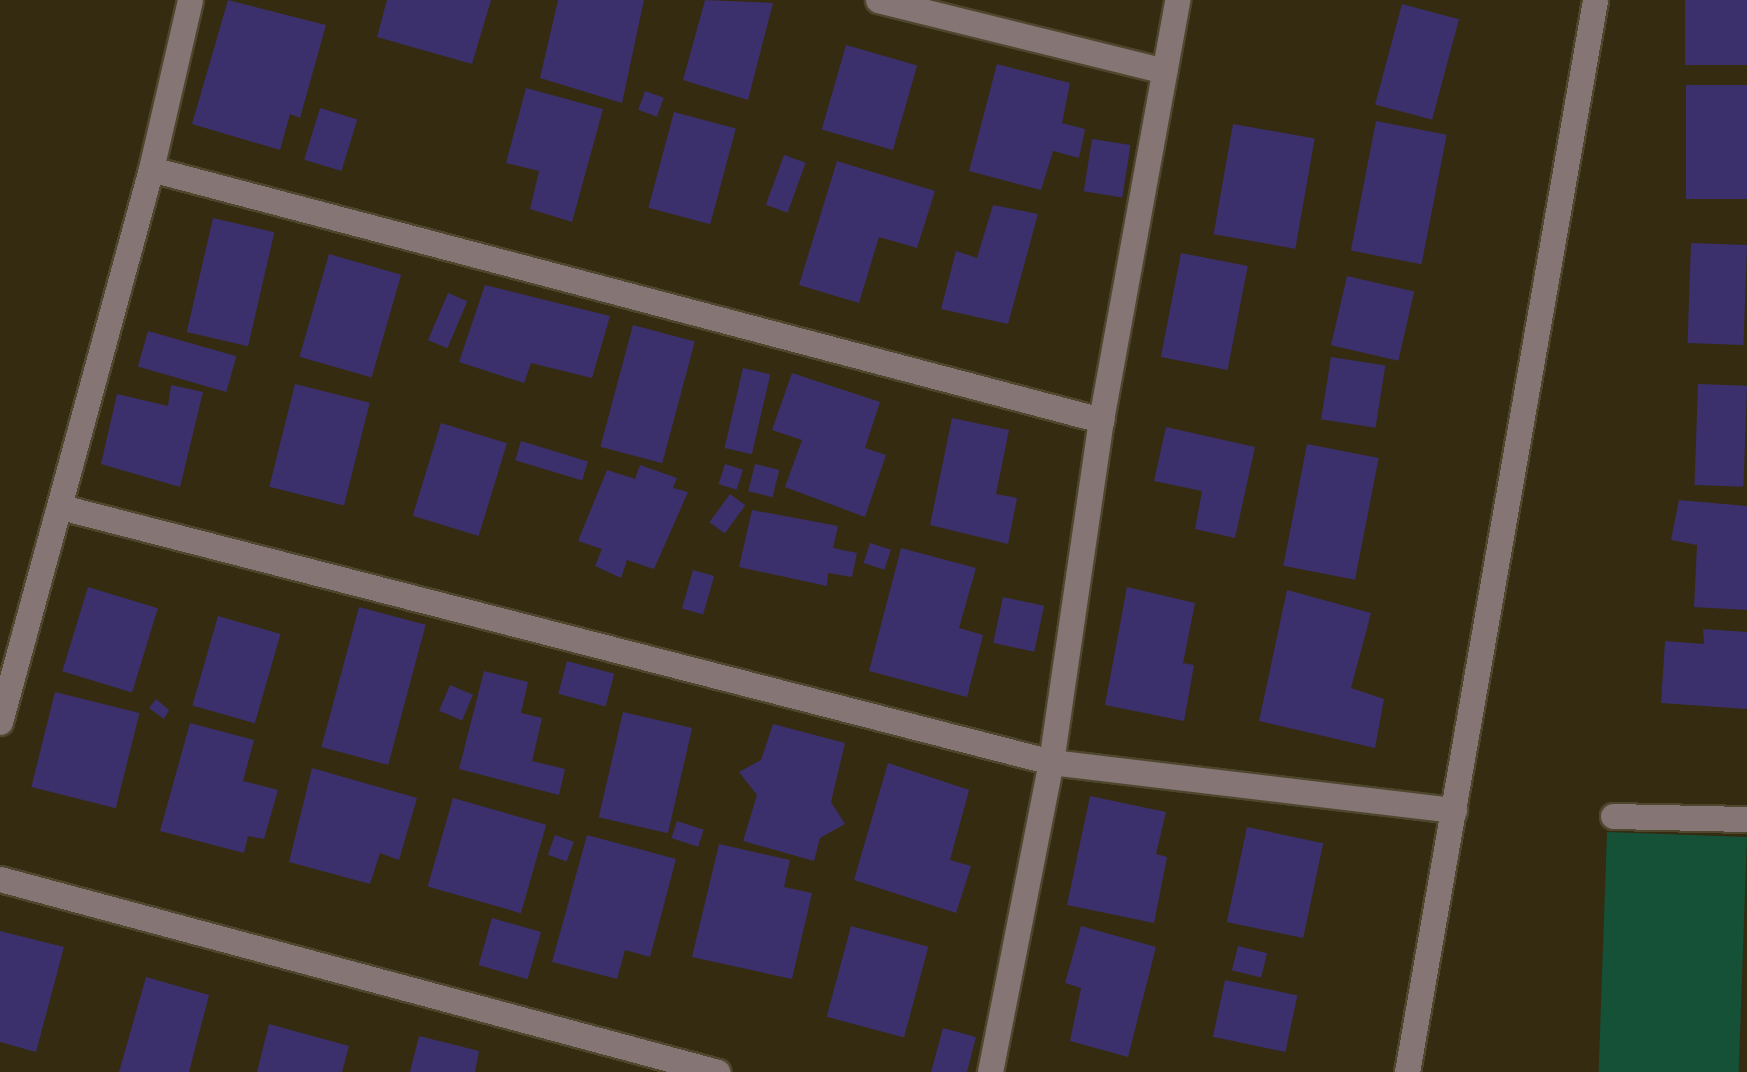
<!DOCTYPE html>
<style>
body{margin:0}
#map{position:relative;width:1747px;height:1072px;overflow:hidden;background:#342b11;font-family:"IBM Plex Serif",serif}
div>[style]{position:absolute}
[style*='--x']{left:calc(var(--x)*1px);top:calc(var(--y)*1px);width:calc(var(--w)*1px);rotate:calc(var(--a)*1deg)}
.green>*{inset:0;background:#155136;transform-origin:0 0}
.building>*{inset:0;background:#3c306c;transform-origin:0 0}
.roads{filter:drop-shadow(2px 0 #4f462e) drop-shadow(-2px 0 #4f462e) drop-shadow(0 2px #4f462e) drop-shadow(0 -2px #4f462e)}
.minor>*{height:25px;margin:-12.5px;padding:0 12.5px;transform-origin:12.5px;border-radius:12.5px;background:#857675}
span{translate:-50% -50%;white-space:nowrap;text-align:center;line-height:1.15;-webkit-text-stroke:10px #181409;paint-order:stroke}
</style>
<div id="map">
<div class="green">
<div style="left:1607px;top:832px;width:140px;height:240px;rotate:2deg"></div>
</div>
<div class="building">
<div style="clip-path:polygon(228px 0,326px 25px,300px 118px,290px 114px,280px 150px,192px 124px)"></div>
<div style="clip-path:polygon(387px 0,491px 0,472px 64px,377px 37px)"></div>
<div style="clip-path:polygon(558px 0,644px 0,622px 103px,540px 78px)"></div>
<div style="clip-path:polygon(705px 0,773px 3px,748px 100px,683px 80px)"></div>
<div style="left:1685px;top:0;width:62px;height:65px"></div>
<div style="left:1402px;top:4px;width:59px;height:104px;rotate:15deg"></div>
<div style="left:846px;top:45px;width:74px;height:88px;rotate:16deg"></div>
<div style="clip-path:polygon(997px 64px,1070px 83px,1062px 123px,1085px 129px,1079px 158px,1053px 151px,1041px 190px,969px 171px)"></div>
<div style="left:1686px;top:85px;width:61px;height:114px"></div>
<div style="clip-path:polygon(526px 88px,603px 109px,572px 222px,530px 209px,539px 171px,506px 163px)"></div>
<div style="left:645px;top:91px;width:20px;height:20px;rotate:20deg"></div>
<div style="left:320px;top:108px;width:39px;height:54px;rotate:17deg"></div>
<div style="left:674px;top:112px;width:64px;height:99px;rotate:15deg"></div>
<div style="left:1376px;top:121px;width:72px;height:132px;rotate:11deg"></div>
<div style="left:1233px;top:124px;width:83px;height:112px;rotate:10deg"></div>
<div style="left:1092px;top:139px;width:39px;height:53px;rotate:9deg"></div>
<div style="left:784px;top:155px;width:23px;height:53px;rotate:20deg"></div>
<div style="clip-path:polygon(837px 161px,935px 191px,917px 248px,879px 237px,859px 303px,799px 285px)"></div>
<div style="clip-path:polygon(993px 205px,1038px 214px,1008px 324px,941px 309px,956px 251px,977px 258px)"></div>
<div style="left:213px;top:218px;width:63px;height:117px;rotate:13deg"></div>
<div style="left:1691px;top:243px;width:56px;height:100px;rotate:2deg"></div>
<div style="left:1181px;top:253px;width:68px;height:106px;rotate:11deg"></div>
<div style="left:329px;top:254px;width:75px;height:107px;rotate:16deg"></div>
<div style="left:1347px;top:276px;width:69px;height:71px;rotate:13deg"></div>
<div style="clip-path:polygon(485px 285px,610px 316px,592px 378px,531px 363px,524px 383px,459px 362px)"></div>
<div style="left:448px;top:293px;width:21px;height:51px;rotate:23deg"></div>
<div style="left:633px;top:325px;width:64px;height:126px;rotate:15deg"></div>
<div style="left:148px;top:331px;width:92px;height:37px;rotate:16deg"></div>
<div style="left:1331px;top:357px;width:55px;height:63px;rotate:9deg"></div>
<div style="left:743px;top:368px;width:28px;height:82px;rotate:13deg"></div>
<div style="clip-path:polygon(792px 373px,880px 402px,865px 448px,886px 455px,865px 517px,785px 487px,802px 440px,772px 430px)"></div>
<div style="left:295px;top:384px;width:77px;height:106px;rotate:14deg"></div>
<div style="left:1698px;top:384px;width:49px;height:101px;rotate:2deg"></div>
<div style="clip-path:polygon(171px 385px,203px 392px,180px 487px,101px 464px,117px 394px,168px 406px)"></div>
<div style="clip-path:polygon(952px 418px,1009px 430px,996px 494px,1017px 498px,1008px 544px,930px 525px)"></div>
<div style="left:441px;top:423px;width:69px;height:97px;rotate:17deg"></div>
<div style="clip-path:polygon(1166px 427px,1255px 447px,1235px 538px,1195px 529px,1202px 491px,1154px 481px)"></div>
<div style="left:521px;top:441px;width:70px;height:20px;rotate:17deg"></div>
<div style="left:1307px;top:444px;width:73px;height:124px;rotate:11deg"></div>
<div style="left:725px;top:464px;width:19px;height:21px;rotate:18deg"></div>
<div style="left:755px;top:464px;width:25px;height:28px;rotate:14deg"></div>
<div style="clip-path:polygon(640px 465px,677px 478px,673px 488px,688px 492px,654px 569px,627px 560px,621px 578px,595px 566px,602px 549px,578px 541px,607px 470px,635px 479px)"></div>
<div style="left:730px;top:494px;width:19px;height:35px;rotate:36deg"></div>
<div style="clip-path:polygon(1679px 500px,1747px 506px,1747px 610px,1694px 607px,1697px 545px,1671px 540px)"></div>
<div style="clip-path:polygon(752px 510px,838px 526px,833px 548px,857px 553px,852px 577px,828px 573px,827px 586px,739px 567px)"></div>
<div style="left:870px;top:543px;width:22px;height:21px;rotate:18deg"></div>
<div style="clip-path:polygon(901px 548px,976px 568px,959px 628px,983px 635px,967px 697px,869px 671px)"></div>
<div style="left:693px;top:570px;width:22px;height:40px;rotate:16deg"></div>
<div style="left:88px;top:587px;width:73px;height:88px;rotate:17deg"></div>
<div style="clip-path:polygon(1127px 587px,1195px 603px,1183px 663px,1194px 665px,1184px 721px,1105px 705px)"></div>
<div style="clip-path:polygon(1287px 590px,1371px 613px,1351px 688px,1384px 699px,1375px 748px,1259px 721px)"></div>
<div style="left:1003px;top:597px;width:42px;height:47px;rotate:12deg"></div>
<div style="left:359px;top:607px;width:69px;height:145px;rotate:15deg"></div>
<div style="left:218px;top:616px;width:65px;height:93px;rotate:16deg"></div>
<div style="clip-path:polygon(1703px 629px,1747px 632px,1747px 709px,1661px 703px,1665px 641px,1704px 644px)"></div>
<div style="left:567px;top:661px;width:49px;height:34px;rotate:15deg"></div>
<div style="clip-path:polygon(484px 671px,528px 682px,521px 713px,542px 718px,532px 761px,565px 769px,559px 795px,459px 769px)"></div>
<div style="left:450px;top:685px;width:25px;height:28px;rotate:23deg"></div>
<div style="left:55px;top:692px;width:87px;height:98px;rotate:14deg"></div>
<div style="clip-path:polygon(156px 699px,169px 710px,164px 719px,149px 708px)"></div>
<div style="left:623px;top:712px;width:71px;height:108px;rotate:13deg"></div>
<div style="clip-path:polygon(190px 723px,254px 740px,243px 781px,278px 790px,264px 839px,248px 836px,244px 853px,160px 831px)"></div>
<div style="clip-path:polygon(773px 724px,845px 743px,831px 802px,845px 824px,820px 838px,814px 861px,743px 841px,757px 795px,739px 772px,761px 760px)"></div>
<div style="clip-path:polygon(888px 763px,969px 790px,950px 860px,971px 866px,956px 913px,854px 880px)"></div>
<div style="clip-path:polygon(312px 768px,417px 798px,399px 860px,380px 853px,370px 884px,289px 862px)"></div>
<div style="clip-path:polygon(1090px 796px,1166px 812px,1156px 854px,1167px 857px,1154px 923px,1067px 905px)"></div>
<div style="left:453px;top:798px;width:97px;height:92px;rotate:16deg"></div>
<div style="left:677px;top:821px;width:28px;height:18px;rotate:18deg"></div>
<div style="left:1247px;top:827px;width:78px;height:97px;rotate:12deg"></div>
<div style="left:555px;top:835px;width:20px;height:21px;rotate:20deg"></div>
<div style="clip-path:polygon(587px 835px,676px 859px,650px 957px,625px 950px,617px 979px,552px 962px)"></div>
<div style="clip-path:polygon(719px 844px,790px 860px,784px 887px,812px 893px,792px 979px,692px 957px)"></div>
<div style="left:492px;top:918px;width:51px;height:49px;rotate:16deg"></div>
<div style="left:851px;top:926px;width:80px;height:94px;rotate:15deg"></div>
<div style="clip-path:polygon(1081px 926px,1156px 947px,1128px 1057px,1070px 1041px,1081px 988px,1065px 983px)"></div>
<div style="clip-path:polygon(0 931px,64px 947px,36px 1052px,0 1042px)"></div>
<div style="left:1238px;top:946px;width:30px;height:25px;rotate:14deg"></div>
<div style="clip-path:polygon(146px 977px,209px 995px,189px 1072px,119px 1072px)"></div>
<div style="left:1225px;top:980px;width:74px;height:58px;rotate:12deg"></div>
<div style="clip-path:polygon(269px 1024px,349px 1046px,342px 1072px,257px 1072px)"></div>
<div style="clip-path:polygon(943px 1028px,976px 1037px,967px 1072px,931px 1072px)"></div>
<div style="clip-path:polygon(419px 1036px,479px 1051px,475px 1072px,410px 1072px)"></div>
</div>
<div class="roads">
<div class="minor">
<div style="--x:878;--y:0;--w:295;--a:13.9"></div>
<div style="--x:151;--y:169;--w:983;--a:14.8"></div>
<div style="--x:61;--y:507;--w:1022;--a:14.44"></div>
<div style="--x:1051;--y:762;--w:406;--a:6.8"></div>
<div style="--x:0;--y:722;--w:573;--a:-74.73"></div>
<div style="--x:151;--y:169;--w:173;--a:-77"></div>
<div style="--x:1613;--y:816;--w:134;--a:1.3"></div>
<div style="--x:0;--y:879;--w:743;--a:15.05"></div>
<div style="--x:990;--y:1072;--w:316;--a:-78.9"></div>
<div style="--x:1051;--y:762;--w:346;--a:-81.7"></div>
<div style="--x:1101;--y:420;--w:427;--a:-79.7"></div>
<div style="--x:1407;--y:1072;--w:1088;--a:-80.05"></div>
</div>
</div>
</div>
